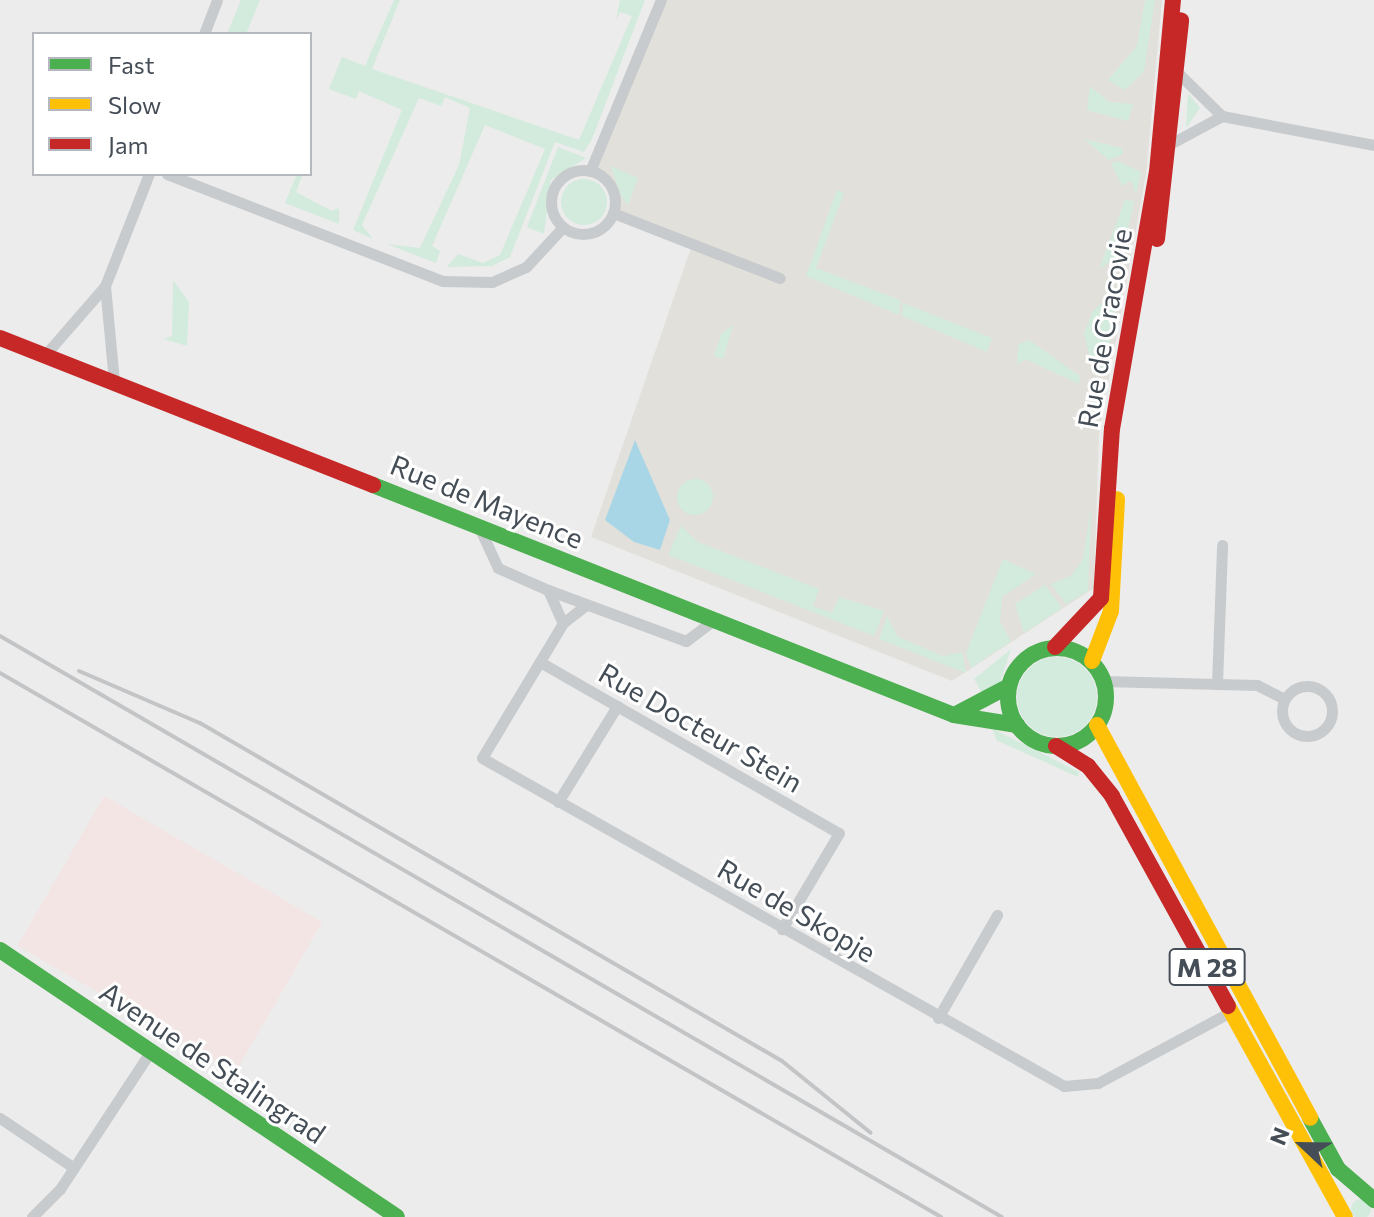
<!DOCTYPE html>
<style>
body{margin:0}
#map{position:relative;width:1374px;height:1217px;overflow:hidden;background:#edecec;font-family:Commissioner,sans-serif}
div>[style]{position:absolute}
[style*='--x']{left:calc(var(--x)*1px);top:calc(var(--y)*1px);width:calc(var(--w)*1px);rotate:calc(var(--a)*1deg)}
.commercial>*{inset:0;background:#e2e0da}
.medical>*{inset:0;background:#f3e5e3;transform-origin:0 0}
.green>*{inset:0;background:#d2ebdd}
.round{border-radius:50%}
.water>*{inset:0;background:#a8d6e6}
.street>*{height:11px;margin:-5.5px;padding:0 5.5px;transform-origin:5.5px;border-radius:5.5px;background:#c8cbcd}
.street>.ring{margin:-5.5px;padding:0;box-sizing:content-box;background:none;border:11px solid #c8cbcd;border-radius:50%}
.fast>*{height:16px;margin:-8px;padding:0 8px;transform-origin:8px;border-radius:8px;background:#4caf50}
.fast>.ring{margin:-8px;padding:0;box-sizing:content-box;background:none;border:16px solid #4caf50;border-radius:50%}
.slow>*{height:16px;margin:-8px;padding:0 8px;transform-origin:8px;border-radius:8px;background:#ffc107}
.jam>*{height:16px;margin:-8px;padding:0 8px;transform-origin:8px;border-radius:8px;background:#c62828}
.rail>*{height:4px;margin:-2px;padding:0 2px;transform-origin:2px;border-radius:2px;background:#c2c4c6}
span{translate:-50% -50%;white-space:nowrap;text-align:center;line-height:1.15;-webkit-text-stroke:6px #fff;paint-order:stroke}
.shield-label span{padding:2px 6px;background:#fff;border:2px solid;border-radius:6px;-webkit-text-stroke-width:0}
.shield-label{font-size:26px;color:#454e57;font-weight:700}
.street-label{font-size:28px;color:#454e57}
.legend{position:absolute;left:32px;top:32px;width:280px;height:144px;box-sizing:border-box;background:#fff;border:2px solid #b5b8bc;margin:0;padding:10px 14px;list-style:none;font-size:24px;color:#454e57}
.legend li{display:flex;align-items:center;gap:16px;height:40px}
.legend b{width:40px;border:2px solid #b5b8bc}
.north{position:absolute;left:1262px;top:1105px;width:80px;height:80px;-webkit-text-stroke:6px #fff;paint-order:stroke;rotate:292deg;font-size:22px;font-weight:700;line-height:32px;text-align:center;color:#454e57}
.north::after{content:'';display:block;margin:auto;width:28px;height:36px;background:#454e57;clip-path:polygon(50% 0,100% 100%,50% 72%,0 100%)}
</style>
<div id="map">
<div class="commercial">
<div style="clip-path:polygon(660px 0,1162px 0,1146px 174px,1099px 434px,1094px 588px,952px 681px,591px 537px,692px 245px,613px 213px,608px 183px,590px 171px)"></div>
</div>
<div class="medical">
<div style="left:104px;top:796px;width:252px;height:173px;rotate:30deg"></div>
</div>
<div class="green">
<div style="clip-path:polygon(241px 0,260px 0,246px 34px,227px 34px)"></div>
<div style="clip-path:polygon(394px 0,400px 0,372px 69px,579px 140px,632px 16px,620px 12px,616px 20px,620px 0,645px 0,592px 139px,584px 152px,555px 142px,510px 257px,492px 266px,447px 267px,458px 254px,483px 263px,500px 255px,545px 149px,485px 125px,432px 246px,440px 251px,436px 263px,387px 244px,420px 248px,459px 165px,470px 108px,445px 97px,441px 106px,419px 98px,362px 225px,373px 239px,353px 230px,402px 110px,359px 91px,356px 99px,329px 89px,342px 57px,365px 66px)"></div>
<div style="clip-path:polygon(1145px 0,1155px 0,1144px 71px,1125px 90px,1108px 80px,1137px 46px)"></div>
<div style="clip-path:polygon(1090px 86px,1109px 102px,1133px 104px,1128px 121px,1087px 110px)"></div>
<div style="clip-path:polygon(1188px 93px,1200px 108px,1186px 128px)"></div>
<div style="clip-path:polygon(1084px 139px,1122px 148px,1123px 154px,1109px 160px)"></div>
<div style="clip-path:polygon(558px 147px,586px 158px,551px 180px,544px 234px,527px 227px)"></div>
<div style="clip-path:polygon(1118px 161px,1141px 172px,1136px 195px,1131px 180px,1122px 186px,1111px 164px)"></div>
<div style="clip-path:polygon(611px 166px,638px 178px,628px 205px,621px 196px)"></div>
<div style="clip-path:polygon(297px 174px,303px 174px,296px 192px,332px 211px,339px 208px,339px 224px,285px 203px)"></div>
<div class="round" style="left:561px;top:179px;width:46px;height:46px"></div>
<div style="clip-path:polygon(837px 190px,844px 193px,816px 268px,900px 300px,899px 315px,806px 276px)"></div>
<div style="clip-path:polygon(1125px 200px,1134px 201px,1123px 253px,1099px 269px)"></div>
<div style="clip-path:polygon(173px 280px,189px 302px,187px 346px,164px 339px,172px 336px)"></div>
<div style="clip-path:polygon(1118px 289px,1115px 313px,1104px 376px,1094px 374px,1084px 334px,1093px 311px)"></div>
<div style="clip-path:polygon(903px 303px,992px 338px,987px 352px,902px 316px)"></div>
<div style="clip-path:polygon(733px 325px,723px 359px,714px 356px,722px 333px)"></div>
<div style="clip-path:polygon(1029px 340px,1080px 376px,1079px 384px,1025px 359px,1017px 365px,1018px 345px)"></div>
<div style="clip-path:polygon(1093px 380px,1103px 382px,1096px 419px,1091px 408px)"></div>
<div class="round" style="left:677px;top:479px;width:36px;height:36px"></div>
<div style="clip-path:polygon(1091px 506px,1088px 591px,1066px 604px,1051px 584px,1071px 576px,1083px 559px)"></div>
<div style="clip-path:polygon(681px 526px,698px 542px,819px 589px,813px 606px,832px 613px,839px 597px,884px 611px,874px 636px,668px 555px)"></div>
<div style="clip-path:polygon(1003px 559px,1036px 574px,1002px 597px,1000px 622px,1011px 641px,971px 668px,966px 653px)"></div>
<div style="clip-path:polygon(1045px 585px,1062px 608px,1024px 633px,1015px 604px)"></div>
<div style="clip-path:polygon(887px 616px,898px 637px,943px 656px,962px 652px,966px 673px,879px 639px)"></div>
<div style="clip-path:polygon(1011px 649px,1000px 682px,985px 698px,974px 679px)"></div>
<div class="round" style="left:1017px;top:657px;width:80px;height:80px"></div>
<div style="clip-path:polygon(993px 729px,1079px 772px,1078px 777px,996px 740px)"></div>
<div class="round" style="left:1351px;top:1199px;width:20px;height:20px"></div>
</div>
<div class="water">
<div style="clip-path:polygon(635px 440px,670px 520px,660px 550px,634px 542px,605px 520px)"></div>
</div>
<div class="street">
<div style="--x:204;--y:34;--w:36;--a:-69"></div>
<div style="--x:1177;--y:72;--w:63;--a:44.4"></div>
<div style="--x:1222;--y:116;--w:155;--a:10.8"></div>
<div style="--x:1172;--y:143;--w:57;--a:-28.4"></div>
<div class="ring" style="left:551px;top:170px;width:53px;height:53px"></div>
<div style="--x:590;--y:171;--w:185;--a:-67.5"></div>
<div style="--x:167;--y:174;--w:296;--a:21.2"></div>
<div style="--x:443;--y:281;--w:49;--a:1.2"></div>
<div style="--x:492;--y:282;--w:37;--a:-24"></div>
<div style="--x:526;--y:267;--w:54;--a:-47.2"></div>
<div style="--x:613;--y:213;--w:179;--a:21.3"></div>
<div style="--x:105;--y:286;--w:96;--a:84.6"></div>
<div style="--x:45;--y:355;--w:91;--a:-49"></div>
<div style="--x:105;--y:286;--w:120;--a:-68.6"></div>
<div style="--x:479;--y:527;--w:45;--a:65.1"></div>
<div style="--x:498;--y:568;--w:55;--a:23.7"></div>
<div style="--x:548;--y:590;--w:147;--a:20.3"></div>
<div style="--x:686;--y:641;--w:35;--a:-37"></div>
<div style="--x:548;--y:590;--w:36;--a:66"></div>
<div style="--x:563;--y:623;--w:29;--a:-38"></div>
<div style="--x:563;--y:623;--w:157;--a:121"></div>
<div style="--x:482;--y:758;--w:668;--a:29.4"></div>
<div style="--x:1064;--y:1086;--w:34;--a:-5"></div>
<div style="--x:1098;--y:1083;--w:152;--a:-28.2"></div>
<div style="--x:540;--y:662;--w:344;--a:29.8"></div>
<div style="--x:839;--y:833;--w:112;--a:120.7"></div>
<div style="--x:1103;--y:681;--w:154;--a:1.5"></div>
<div style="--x:1257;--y:685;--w:30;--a:27"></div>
<div style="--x:1217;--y:684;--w:139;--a:-87.9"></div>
<div class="ring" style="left:1282px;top:686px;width:39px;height:39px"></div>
<div style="--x:558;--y:802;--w:113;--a:-58.4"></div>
<div style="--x:938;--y:1018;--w:119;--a:-60.2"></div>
<div style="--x:0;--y:1118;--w:89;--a:34"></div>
<div style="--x:32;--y:1217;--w:40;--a:-45"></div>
<div style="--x:60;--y:1189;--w:164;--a:-56.7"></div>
</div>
<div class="fast">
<div style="--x:373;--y:485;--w:625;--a:21.6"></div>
<div style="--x:954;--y:715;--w:64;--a:9"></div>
<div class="ring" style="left:1008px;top:648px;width:82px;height:82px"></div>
<div style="--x:956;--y:714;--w:60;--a:-27.8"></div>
<div style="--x:0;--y:950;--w:478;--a:33.9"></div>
<div style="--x:1310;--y:1118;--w:58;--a:61.2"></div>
<div style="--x:1338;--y:1169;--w:48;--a:40.7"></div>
</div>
<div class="slow">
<div style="--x:1092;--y:661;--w:53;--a:-69.2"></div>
<div style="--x:1111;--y:611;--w:112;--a:-86.9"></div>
<div style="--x:1097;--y:725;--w:447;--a:61.5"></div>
<div style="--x:1228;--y:1006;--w:241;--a:61"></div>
</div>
<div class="jam">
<div style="--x:1157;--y:239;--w:220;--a:-83.7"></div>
<div style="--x:0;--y:338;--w:401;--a:21.5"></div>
<div style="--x:1055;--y:647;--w:67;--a:-46.8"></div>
<div style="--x:1101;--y:598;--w:169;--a:-86.3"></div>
<div style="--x:1112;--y:429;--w:261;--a:-80.1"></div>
<div style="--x:1157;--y:172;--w:173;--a:-84.7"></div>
<div style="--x:1056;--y:746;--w:38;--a:32"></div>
<div style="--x:1088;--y:766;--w:38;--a:51"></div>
<div style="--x:1112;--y:796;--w:240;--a:61.1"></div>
</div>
<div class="rail">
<div style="--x:0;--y:636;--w:1158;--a:30.11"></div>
<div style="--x:79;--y:671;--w:132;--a:23.3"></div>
<div style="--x:200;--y:723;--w:673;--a:30.15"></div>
<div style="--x:782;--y:1061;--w:114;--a:39"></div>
<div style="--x:0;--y:673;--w:1087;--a:30.03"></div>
</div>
<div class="shield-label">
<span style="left:1207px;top:967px">M 28</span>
</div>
<div class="street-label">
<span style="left:1104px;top:328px;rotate:-80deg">Rue de Cracovie</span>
<span style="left:487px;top:501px;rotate:22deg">Rue de Mayence</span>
<span style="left:701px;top:727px;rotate:30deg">Rue Docteur Stein</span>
<span style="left:797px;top:910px;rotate:30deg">Rue de Skopje</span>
<span style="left:213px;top:1062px;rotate:34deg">Avenue de Stalingrad</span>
</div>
<ul class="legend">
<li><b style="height:10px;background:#4caf50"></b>Fast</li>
<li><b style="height:10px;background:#ffc107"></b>Slow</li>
<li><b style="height:10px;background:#c62828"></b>Jam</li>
</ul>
<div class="north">N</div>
</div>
